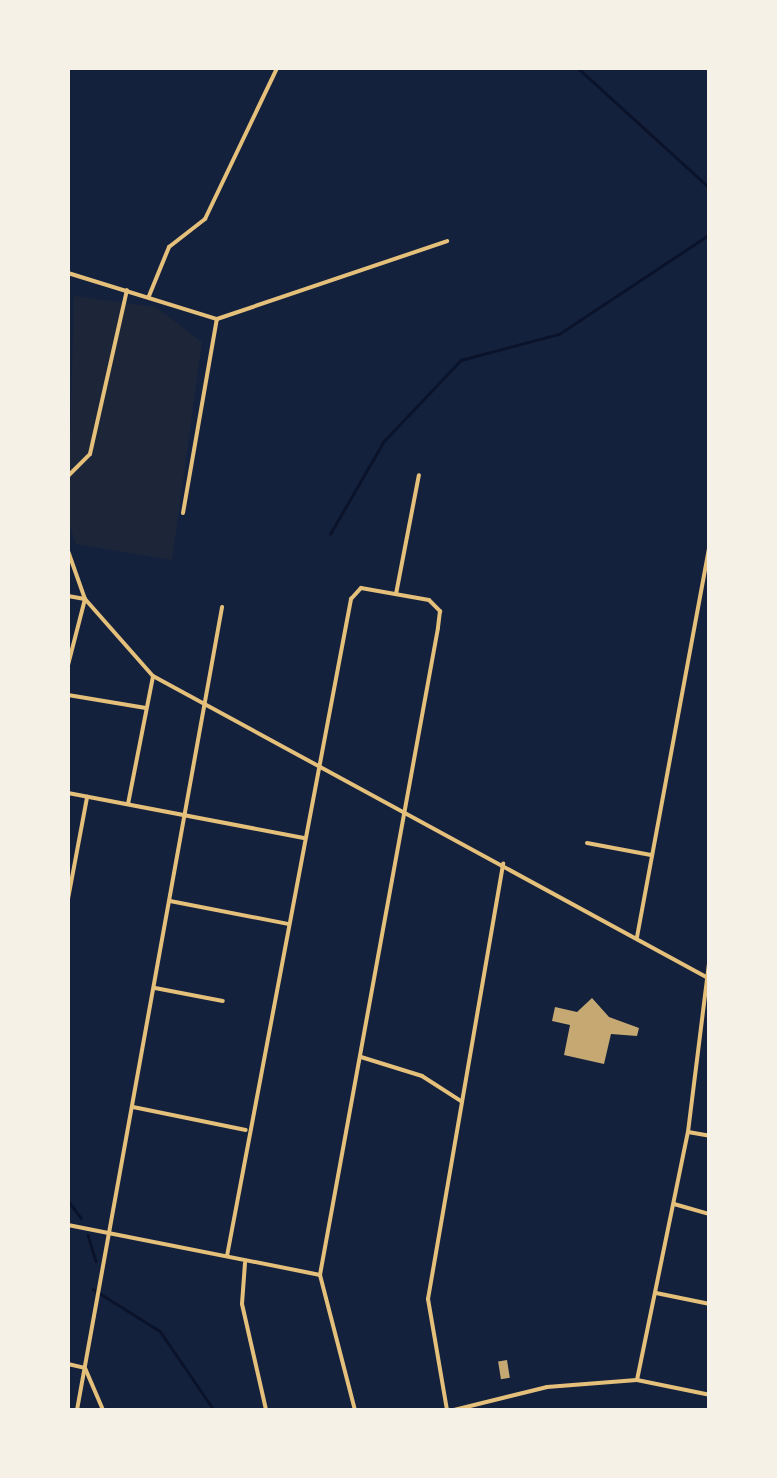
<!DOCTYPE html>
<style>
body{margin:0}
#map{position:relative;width:777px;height:1478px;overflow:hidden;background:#14213d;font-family:Merriweather,serif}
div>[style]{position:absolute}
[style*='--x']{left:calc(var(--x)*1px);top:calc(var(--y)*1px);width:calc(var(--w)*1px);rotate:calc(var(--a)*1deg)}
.green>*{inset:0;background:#1d2539}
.stream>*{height:2.5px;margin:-1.25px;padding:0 1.25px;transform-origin:1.25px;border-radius:1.25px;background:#0b132b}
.building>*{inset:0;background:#c6a872;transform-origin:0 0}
.minor>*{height:4px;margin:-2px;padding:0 2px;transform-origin:2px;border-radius:2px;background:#e5c07b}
.tertiary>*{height:4px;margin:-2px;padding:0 2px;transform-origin:2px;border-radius:2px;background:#e5c07b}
span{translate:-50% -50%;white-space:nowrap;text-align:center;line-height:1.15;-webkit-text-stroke:10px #f6f1e7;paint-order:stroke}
.frame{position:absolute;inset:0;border:70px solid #f6f1e7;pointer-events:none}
</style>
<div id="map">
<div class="green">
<div style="clip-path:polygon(74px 296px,156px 307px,202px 342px,172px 560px,76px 544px,68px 521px)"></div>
</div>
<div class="stream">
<div style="--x:578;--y:68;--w:178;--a:42.3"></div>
<div style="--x:330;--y:534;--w:108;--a:-59.9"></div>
<div style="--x:384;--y:441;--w:112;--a:-46.5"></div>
<div style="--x:461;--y:360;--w:101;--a:-14.9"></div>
<div style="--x:559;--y:334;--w:181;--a:-33.5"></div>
<div style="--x:68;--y:1200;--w:22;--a:54"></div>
<div style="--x:88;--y:1235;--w:27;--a:73"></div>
<div style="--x:93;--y:1289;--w:79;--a:32.1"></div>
<div style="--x:160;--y:1331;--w:96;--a:55.6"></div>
</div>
<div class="building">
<div style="clip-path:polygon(592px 998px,609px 1017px,639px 1028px,637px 1036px,611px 1034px,604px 1064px,564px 1055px,570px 1025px,552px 1021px,555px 1007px,577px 1012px)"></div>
<div style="left:507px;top:1360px;width:18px;height:9px;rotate:81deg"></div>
</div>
<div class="minor">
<div style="--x:68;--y:273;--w:156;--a:17.2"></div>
<div style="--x:149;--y:296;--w:53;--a:-67.8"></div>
<div style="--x:169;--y:247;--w:46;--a:-37.9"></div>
<div style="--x:205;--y:219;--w:167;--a:-64.5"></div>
<div style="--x:217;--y:319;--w:243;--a:-18.7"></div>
<div style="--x:68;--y:476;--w:31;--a:-45"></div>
<div style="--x:90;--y:454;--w:168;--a:-77.3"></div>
<div style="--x:183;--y:513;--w:197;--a:-80.1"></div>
<div style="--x:396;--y:594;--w:121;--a:-79.1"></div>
<div style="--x:68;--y:596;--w:17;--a:10"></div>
<div style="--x:85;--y:599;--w:68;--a:104.4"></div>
<div style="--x:68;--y:695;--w:79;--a:9.5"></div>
<div style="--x:68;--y:793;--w:240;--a:10.8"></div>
<div style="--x:128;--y:804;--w:130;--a:-78.9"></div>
<div style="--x:587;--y:843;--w:65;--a:10.6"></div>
<div style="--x:68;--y:899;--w:104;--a:-79.4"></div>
<div style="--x:170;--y:901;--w:120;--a:11"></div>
<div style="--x:637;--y:937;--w:399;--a:-79.5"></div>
<div style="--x:155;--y:988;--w:69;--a:10.8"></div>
<div style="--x:361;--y:1057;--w:64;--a:17.3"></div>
<div style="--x:422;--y:1076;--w:46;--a:32.7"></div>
<div style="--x:133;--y:1107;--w:115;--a:11.5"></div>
<div style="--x:688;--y:1132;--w:22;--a:10"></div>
<div style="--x:674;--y:1204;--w:37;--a:16"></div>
<div style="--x:68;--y:1225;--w:257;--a:11.2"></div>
<div style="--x:227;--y:1256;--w:669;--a:-79.31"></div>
<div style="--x:351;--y:599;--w:15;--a:-48"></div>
<div style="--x:361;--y:588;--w:69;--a:10"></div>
<div style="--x:429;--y:600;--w:16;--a:45"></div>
<div style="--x:440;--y:611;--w:17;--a:97"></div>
<div style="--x:438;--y:628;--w:658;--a:100.34"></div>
<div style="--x:320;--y:1275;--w:139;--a:75.5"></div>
<div style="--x:245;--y:1263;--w:41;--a:94.2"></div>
<div style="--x:242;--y:1304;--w:109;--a:77.2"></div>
<div style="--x:656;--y:1293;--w:55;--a:11.5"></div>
<div style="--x:68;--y:1364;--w:17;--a:13"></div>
<div style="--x:85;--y:1368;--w:46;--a:66.8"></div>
<div style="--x:637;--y:1380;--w:253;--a:-78.4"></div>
<div style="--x:688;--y:1132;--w:177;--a:-82.9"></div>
<div style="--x:77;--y:1410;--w:816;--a:-79.76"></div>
<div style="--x:447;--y:1410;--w:113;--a:-99.7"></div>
<div style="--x:428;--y:1299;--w:442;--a:-80.2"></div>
<div style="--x:454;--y:1410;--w:96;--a:-13.9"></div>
<div style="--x:547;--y:1387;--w:90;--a:-4.4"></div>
<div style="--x:637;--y:1380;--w:75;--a:11.6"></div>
</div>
<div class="tertiary">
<div style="--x:68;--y:551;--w:51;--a:70.5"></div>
<div style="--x:85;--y:599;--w:103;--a:48.6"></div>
<div style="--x:153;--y:676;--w:634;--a:28.55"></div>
</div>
<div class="frame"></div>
</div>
